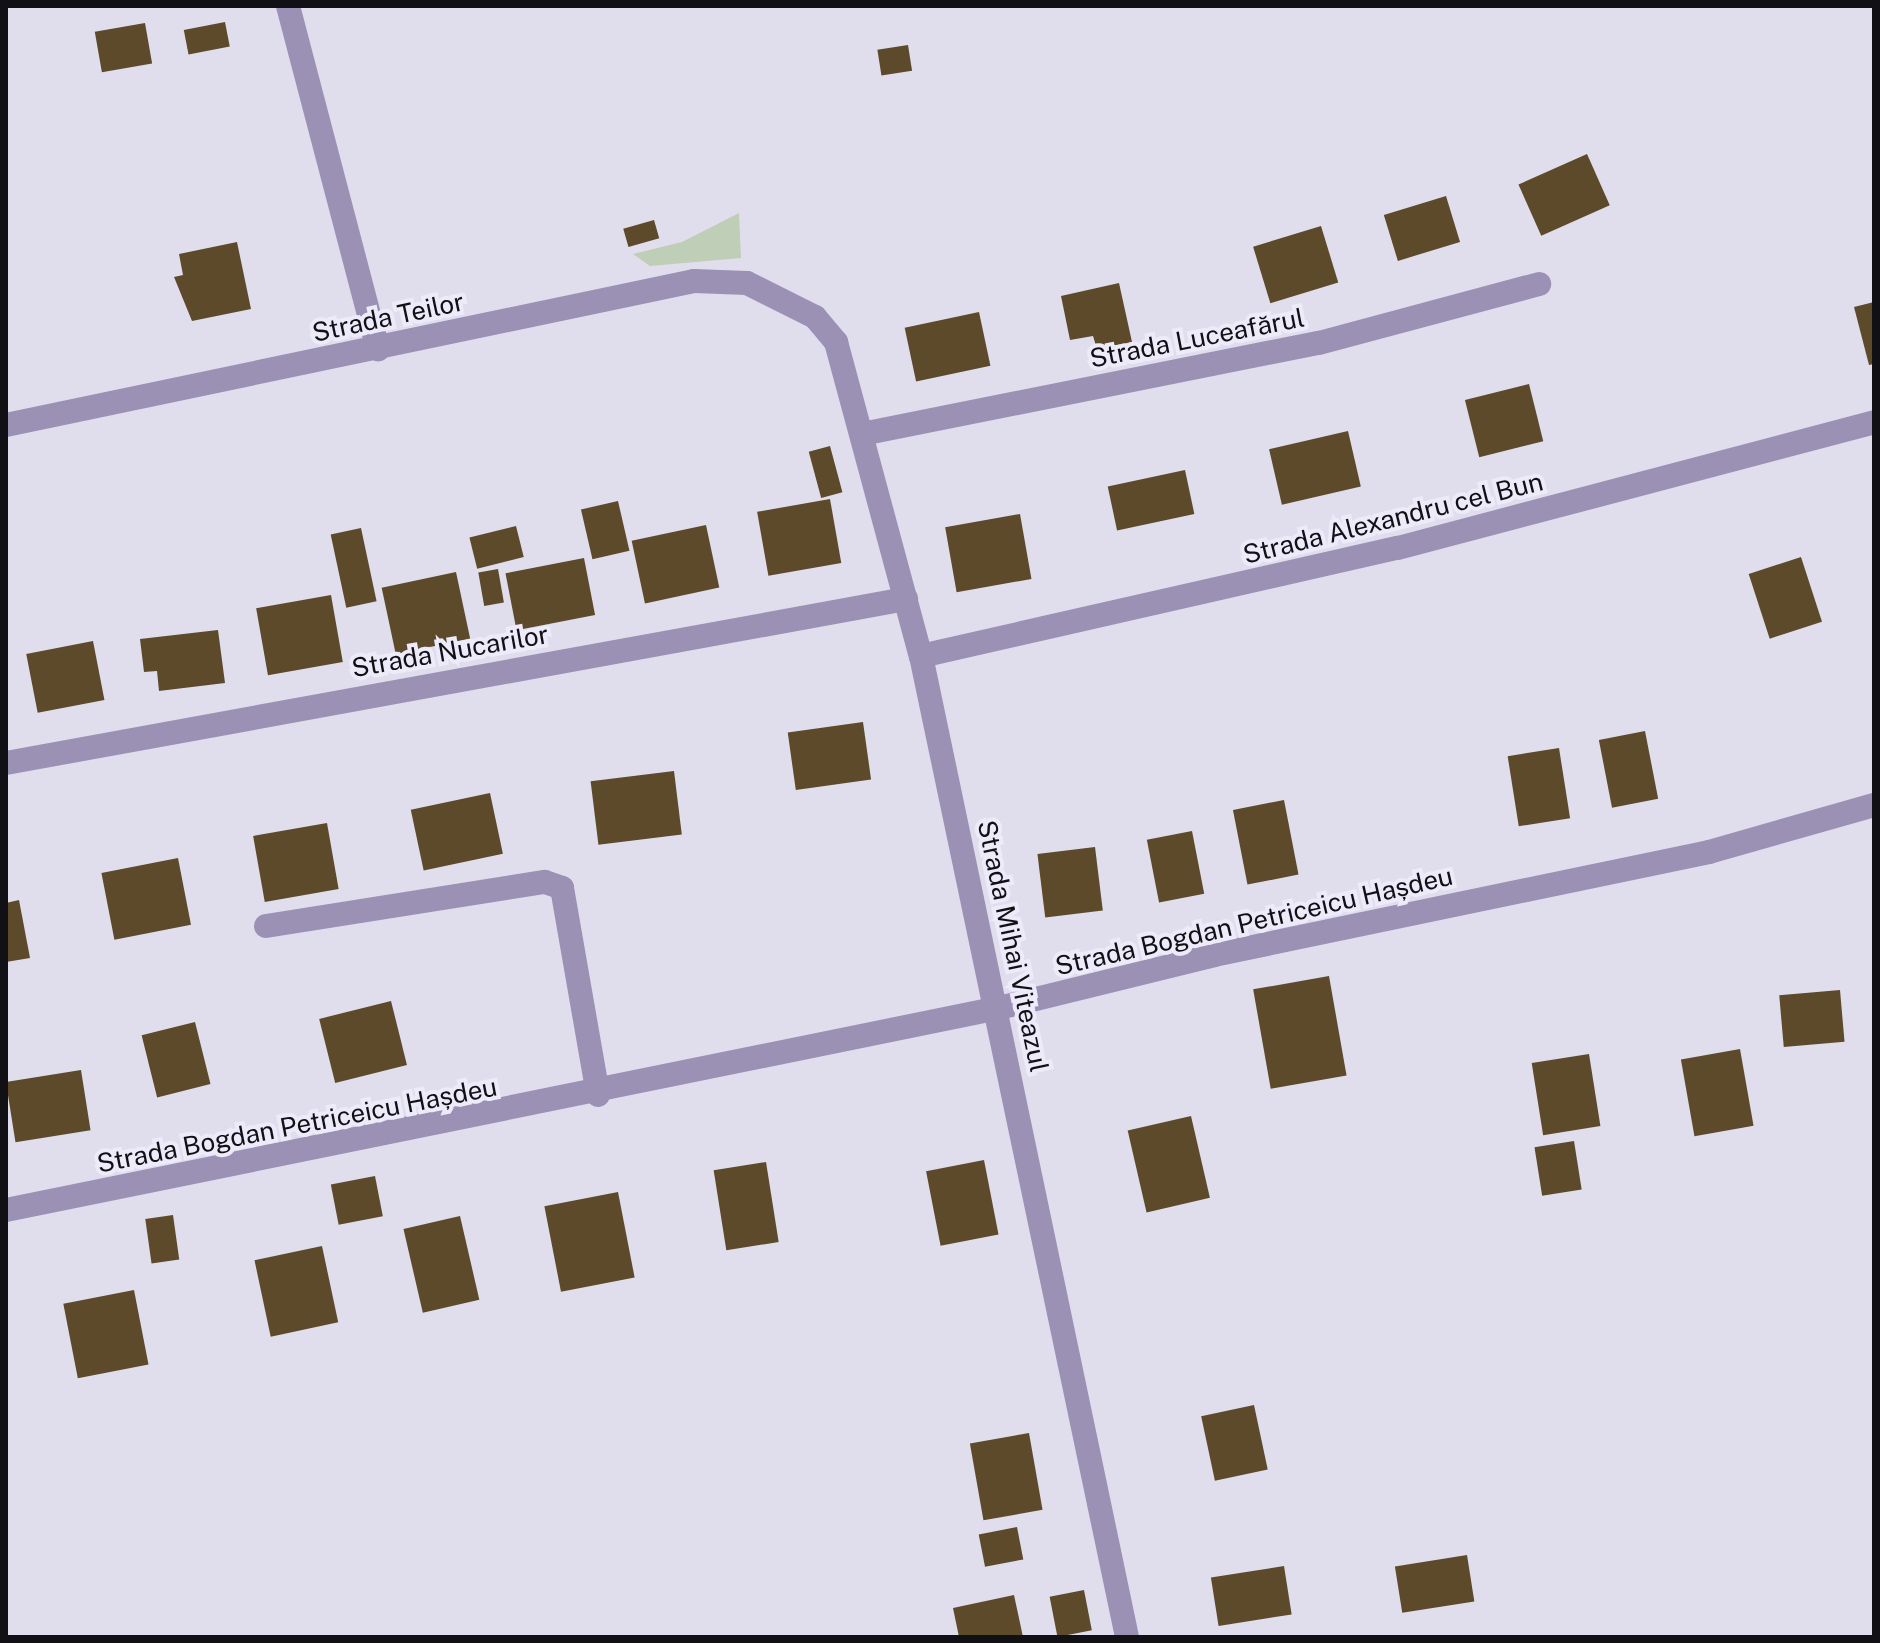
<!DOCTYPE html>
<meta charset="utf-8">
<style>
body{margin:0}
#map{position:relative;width:1880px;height:1643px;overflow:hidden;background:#e0deed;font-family:"Public Sans",sans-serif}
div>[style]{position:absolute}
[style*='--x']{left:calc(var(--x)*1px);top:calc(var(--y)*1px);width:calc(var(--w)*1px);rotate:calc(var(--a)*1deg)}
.green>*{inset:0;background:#beceb7}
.building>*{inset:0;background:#5d4a2a;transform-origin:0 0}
.lane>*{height:24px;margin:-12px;padding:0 12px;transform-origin:12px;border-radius:12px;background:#9b91b4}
.street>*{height:24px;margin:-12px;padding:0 12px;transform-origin:12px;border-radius:12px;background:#9b91b4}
span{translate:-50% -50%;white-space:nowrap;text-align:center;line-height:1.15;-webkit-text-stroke:8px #edebfa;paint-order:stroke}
.street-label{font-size:26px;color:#111015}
.frame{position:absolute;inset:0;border:8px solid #111015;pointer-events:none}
</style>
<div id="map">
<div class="green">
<div style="clip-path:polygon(739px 213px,741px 258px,650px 266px,633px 254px,682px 242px)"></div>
</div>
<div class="building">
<div style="left:225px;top:22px;width:25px;height:42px;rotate:79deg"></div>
<div style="left:145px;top:23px;width:41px;height:51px;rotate:80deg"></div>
<div style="left:908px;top:45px;width:26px;height:31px;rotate:81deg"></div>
<div style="left:1587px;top:154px;width:56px;height:75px;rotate:66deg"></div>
<div style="left:1446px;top:196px;width:48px;height:65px;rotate:73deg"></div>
<div style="left:654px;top:220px;width:19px;height:32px;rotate:74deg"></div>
<div style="left:1321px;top:226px;width:59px;height:71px;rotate:73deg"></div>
<div style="clip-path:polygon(237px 242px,251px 309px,192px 321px,174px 277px,183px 275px,179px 254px)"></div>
<div style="clip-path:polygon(1119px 283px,1132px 342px,1097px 349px,1093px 336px,1070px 340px,1061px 296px)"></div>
<div style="clip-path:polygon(1874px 302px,1874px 364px,1869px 365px,1854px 307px)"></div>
<div style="left:979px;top:312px;width:55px;height:76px;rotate:78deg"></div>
<div style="left:1529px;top:384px;width:59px;height:66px;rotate:76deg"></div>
<div style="left:1348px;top:431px;width:57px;height:81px;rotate:77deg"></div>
<div style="left:830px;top:446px;width:48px;height:22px;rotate:75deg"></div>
<div style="left:1185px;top:470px;width:45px;height:79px;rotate:78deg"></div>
<div style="left:830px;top:499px;width:65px;height:74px;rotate:80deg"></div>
<div style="left:618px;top:501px;width:51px;height:38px;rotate:77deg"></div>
<div style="left:1020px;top:514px;width:66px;height:76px;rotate:80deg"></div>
<div style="left:706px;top:525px;width:64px;height:76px;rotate:78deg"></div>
<div style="left:516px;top:526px;width:32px;height:48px;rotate:76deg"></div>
<div style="left:361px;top:528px;width:75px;height:31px;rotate:78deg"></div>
<div style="left:1801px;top:557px;width:68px;height:55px;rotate:72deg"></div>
<div style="left:584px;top:558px;width:58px;height:80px;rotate:79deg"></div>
<div style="left:498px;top:569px;width:34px;height:20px;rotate:80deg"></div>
<div style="left:456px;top:572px;width:68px;height:76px;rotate:78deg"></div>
<div style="left:331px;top:595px;width:68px;height:76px;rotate:80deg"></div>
<div style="clip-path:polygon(218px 630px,225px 683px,159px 691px,157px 671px,144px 672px,140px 639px)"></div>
<div style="left:93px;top:641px;width:60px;height:68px;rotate:79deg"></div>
<div style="left:863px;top:722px;width:58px;height:76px;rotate:82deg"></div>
<div style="left:1645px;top:731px;width:69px;height:47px;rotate:79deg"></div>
<div style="left:1559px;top:748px;width:71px;height:52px;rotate:81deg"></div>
<div style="left:674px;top:771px;width:64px;height:84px;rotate:83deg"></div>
<div style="left:490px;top:793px;width:62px;height:81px;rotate:78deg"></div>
<div style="left:1284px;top:800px;width:76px;height:52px;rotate:79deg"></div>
<div style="left:327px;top:823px;width:67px;height:75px;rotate:80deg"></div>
<div style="left:1192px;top:831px;width:64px;height:46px;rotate:79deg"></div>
<div style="left:1095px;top:847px;width:64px;height:58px;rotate:83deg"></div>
<div style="left:178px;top:858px;width:68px;height:78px;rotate:79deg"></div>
<div style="clip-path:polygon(19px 900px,30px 958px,6px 962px,6px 903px)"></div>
<div style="left:1329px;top:976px;width:101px;height:77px;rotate:80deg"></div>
<div style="left:1840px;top:990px;width:52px;height:61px;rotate:85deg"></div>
<div style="left:391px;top:1001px;width:66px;height:74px;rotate:76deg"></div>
<div style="left:195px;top:1022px;width:64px;height:55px;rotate:76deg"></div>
<div style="left:1740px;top:1049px;width:78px;height:60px;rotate:80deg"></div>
<div style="left:1589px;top:1054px;width:73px;height:58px;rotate:81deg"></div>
<div style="left:81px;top:1070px;width:61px;height:76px;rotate:81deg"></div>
<div style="left:1191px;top:1116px;width:84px;height:65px;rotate:77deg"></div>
<div style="left:1574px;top:1141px;width:49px;height:40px;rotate:81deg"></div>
<div style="left:984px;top:1160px;width:76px;height:59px;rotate:79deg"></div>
<div style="left:766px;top:1162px;width:81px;height:53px;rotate:81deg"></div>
<div style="left:375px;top:1176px;width:41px;height:45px;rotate:79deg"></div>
<div style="left:618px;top:1192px;width:87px;height:75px;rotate:79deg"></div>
<div style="left:173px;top:1215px;width:45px;height:28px;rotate:82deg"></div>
<div style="left:460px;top:1216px;width:86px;height:58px;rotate:77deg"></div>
<div style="left:322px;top:1246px;width:78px;height:69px;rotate:78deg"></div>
<div style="left:134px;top:1290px;width:76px;height:72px;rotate:79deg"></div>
<div style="left:1254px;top:1405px;width:66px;height:54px;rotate:78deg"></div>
<div style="left:1029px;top:1433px;width:78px;height:60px;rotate:80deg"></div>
<div style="left:1017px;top:1527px;width:33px;height:39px;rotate:79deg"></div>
<div style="left:1467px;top:1555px;width:47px;height:73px;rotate:81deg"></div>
<div style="left:1284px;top:1566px;width:49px;height:74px;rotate:81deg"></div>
<div style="left:1084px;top:1590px;width:41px;height:35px;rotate:79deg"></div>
<div style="clip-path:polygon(1014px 1595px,1023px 1637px,959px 1637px,953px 1608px)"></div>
</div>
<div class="lane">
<div style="--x:266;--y:926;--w:282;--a:-9"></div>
<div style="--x:545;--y:882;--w:18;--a:19"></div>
<div style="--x:562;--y:888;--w:210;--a:80.1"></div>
</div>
<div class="street">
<div style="--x:288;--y:6;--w:355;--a:75.3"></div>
<div style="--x:6;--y:425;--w:703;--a:-11.82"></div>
<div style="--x:694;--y:281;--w:53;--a:2.2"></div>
<div style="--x:747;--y:283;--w:76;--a:26.6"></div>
<div style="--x:815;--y:317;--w:33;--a:50"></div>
<div style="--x:836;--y:342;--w:325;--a:74.9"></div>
<div style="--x:921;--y:656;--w:1002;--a:78.14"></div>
<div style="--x:862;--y:434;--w:466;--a:-11.3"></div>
<div style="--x:1319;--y:343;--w:228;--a:-15"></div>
<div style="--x:921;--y:656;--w:489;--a:-12.8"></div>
<div style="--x:1398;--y:548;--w:492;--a:-14.8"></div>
<div style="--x:6;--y:763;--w:915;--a:-10.33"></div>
<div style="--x:6;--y:1210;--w:1013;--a:-11.5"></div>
<div style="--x:999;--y:1008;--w:221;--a:-13.8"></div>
<div style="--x:1214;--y:955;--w:506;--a:-11.75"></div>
<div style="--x:1709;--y:852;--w:172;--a:-15.9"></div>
</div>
<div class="street-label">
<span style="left:388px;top:317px;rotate:-12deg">Strada Teilor</span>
<span style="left:1197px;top:338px;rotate:-11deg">Strada Luceafărul</span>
<span style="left:1393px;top:518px;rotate:-14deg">Strada Alexandru cel Bun</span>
<span style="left:450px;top:651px;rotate:-10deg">Strada Nucarilor</span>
<span style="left:1254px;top:921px;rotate:-13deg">Strada Bogdan Petriceicu Hașdeu</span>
<span style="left:1013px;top:946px;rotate:78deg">Strada Mihai Viteazul</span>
<span style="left:297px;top:1125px;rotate:-11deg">Strada Bogdan Petriceicu Hașdeu</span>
</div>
<div class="frame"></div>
</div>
